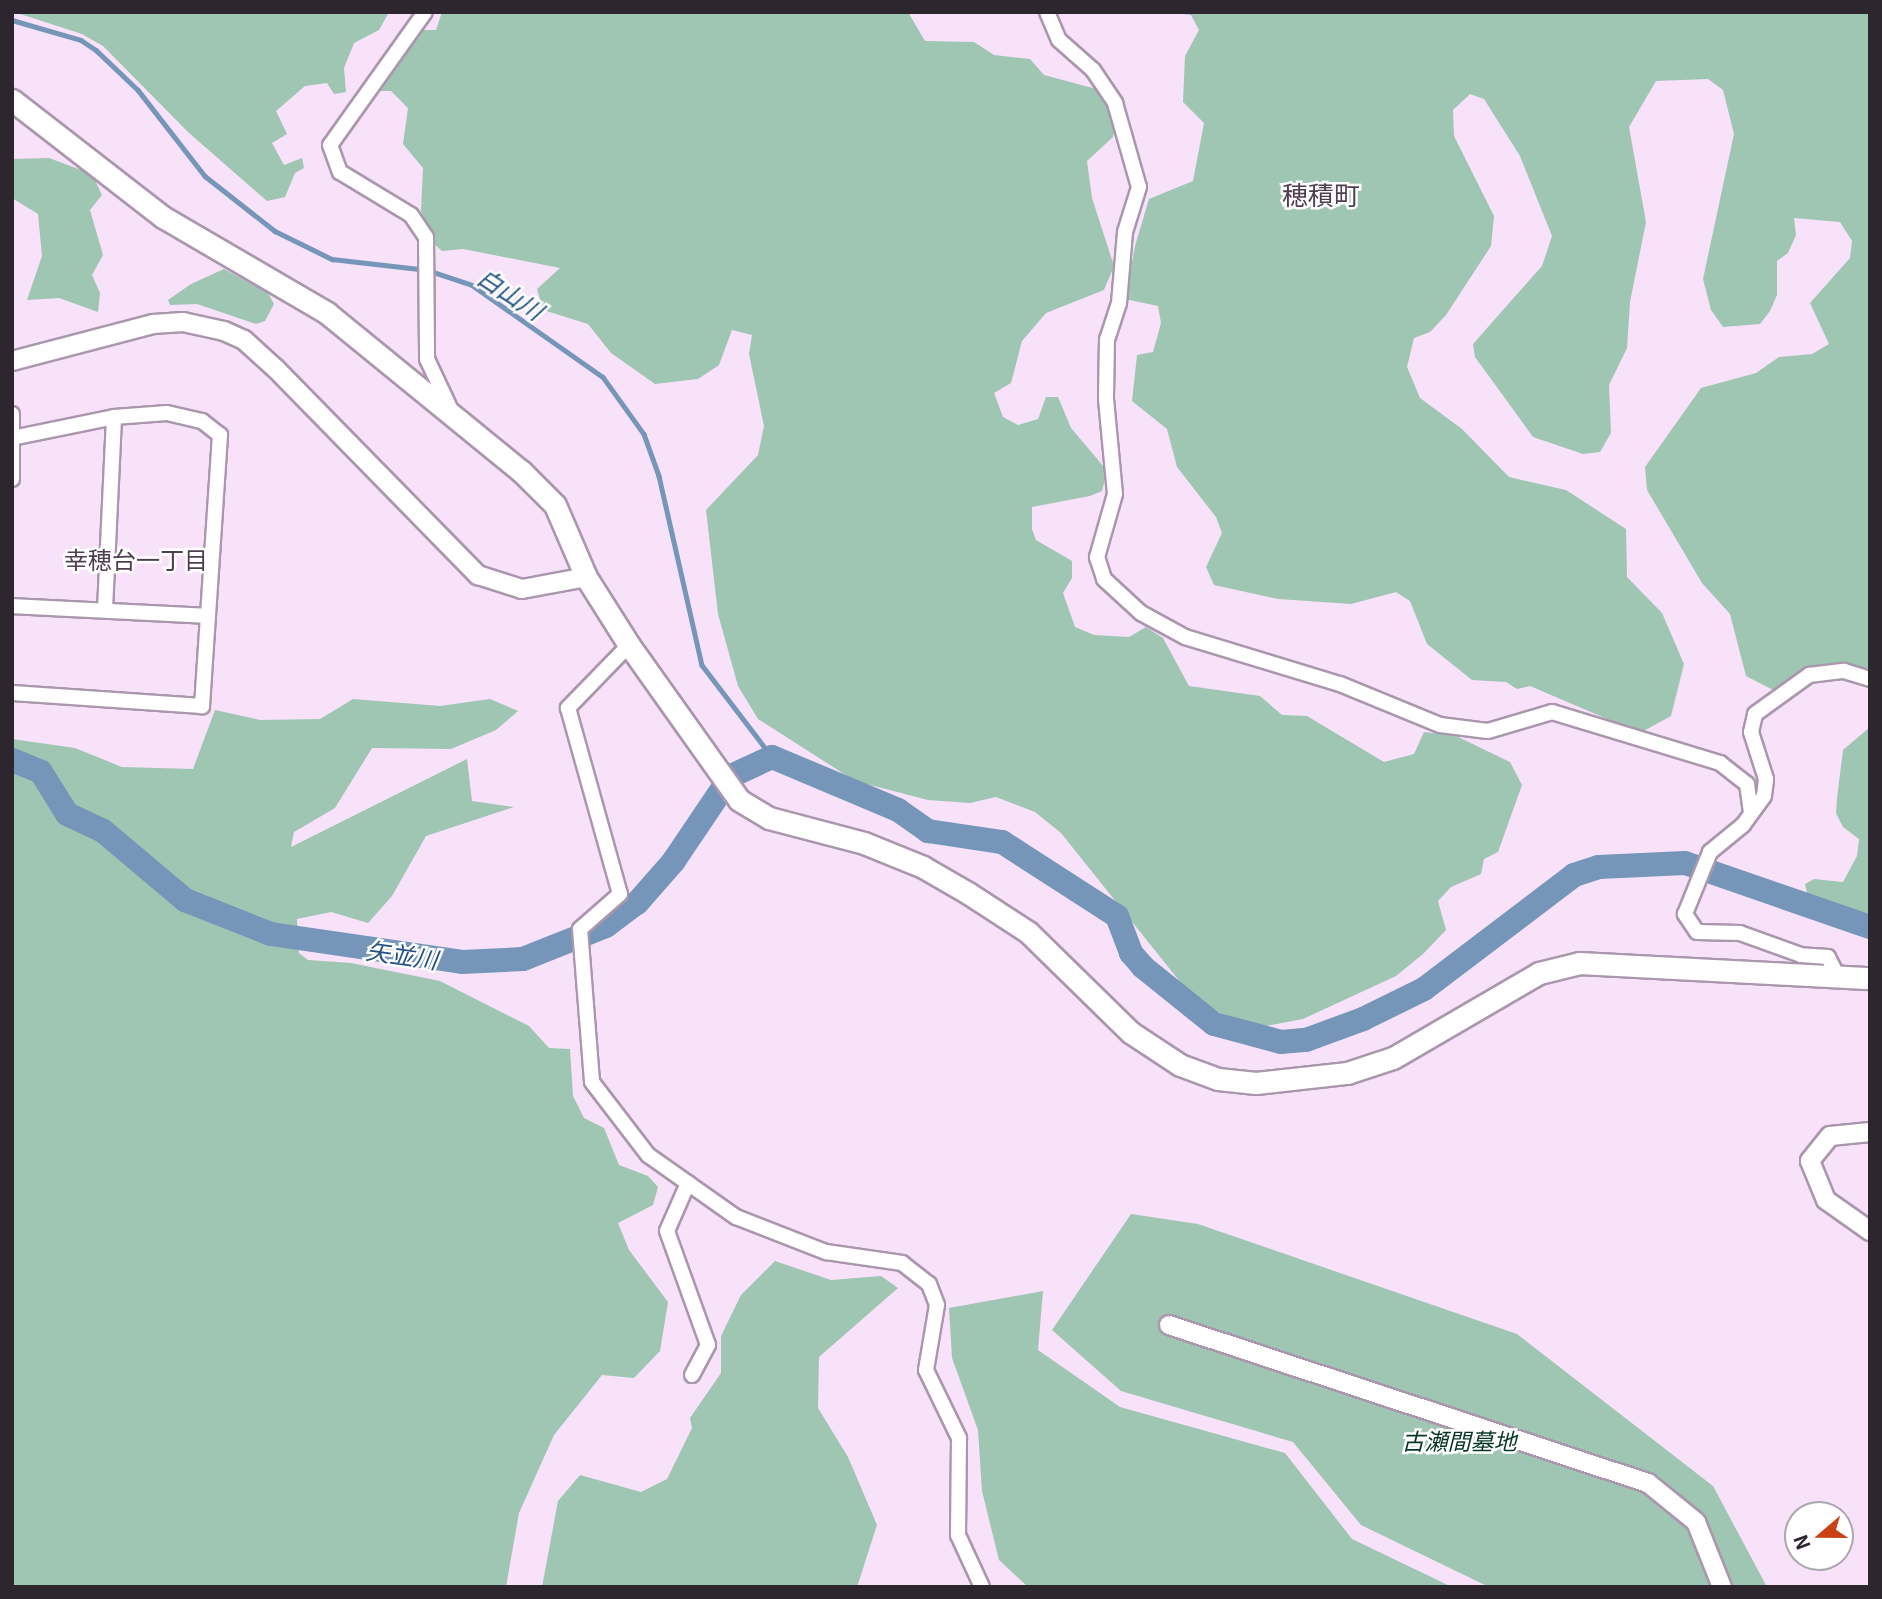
<!DOCTYPE html>
<meta charset="utf-8">
<style>
body{margin:0}
#map{position:relative;width:1882px;height:1599px;overflow:hidden;background:#f7e2fa;font-family:Georgia,"Noto Sans JP",serif}
div>[style]{position:absolute}
[style*='--x']{left:calc(var(--x)*1px);top:calc(var(--y)*1px);width:calc(var(--w)*1px);rotate:calc(var(--a)*1deg)}
.green>*{inset:0;background:#9fc5b3}
.stream>*{height:4.5px;margin:-2.25px;padding:0 2.25px;transform-origin:2.25px;border-radius:2.25px;background:#7595b9}
.river>*{height:24px;margin:-12px;padding:0 12px;transform-origin:12px;border-radius:12px;background:#7595b9}
.roads{filter:drop-shadow(2px 0 #aa97ad) drop-shadow(-2px 0 #aa97ad) drop-shadow(0 2px #aa97ad) drop-shadow(0 -2px #aa97ad)}
.minor>*{height:14px;margin:-7px;padding:0 7px;transform-origin:7px;border-radius:7px;background:#fff}
.tertiary>*{height:18px;margin:-9px;padding:0 9px;transform-origin:9px;border-radius:9px;background:#fff}
.secondary>*{height:21px;margin:-10.5px;padding:0 10.5px;transform-origin:10.5px;border-radius:10.5px;background:#fff}
span{translate:-50% -50%;white-space:nowrap;text-align:center;line-height:1.15;-webkit-text-stroke:5px #fff;paint-order:stroke}
.park-label{font-size:23px;color:#083626;font-style:italic}
.water-label{font-size:24px;color:#235282;font-style:italic}
.neighbourhood-label{font-size:24px;color:#4f3e52}
.quarter-label{font-size:26px;color:#4f3e52}
.frame{position:absolute;inset:0;border:14px solid #2e262f;pointer-events:none}
.north{position:absolute;left:1784px;top:1501px;width:70px;height:70px;box-sizing:border-box;background:#fff;border:2px solid #aba8ac;border-radius:50%;rotate:250deg;font-size:19px;font-weight:700;line-height:28px;text-align:center;color:#2e262f}
.north::after{content:'';display:block;margin:auto;width:24px;height:32px;background:#c94115;clip-path:polygon(50% 0,100% 100%,50% 72%,0 100%)}
</style>
<div id="map">
<div class="green">
<div style="clip-path:polygon(14px 12px,389px 12px,379px 30px,354px 43px,344px 68px,346px 92px,334px 94px,327px 83px,305px 86px,276px 111px,287px 134px,272px 143px,284px 165px,302px 158px,304px 168px,295px 173px,285px 197px,267px 201px,188px 132px,103px 46px,82px 34px)"></div>
<div style="clip-path:polygon(442px 12px,908px 12px,925px 41px,974px 42px,994px 55px,1030px 59px,1044px 75px,1100px 90px,1117px 120px,1113px 137px,1087px 161px,1092px 198px,1114px 266px,1104px 290px,1046px 313px,1022px 341px,1011px 383px,994px 393px,1003px 417px,1018px 425px,1038px 419px,1046px 397px,1058px 397px,1071px 428px,1104px 467px,1104px 483px,1102px 491px,1090px 496px,1032px 507px,1032px 529px,1036px 540px,1072px 561px,1072px 578px,1063px 593px,1075px 627px,1094px 635px,1129px 637px,1146px 627px,1163px 638px,1189px 686px,1260px 696px,1282px 715px,1307px 716px,1384px 762px,1414px 754px,1424px 732px,1456px 736px,1510px 762px,1522px 785px,1498px 852px,1484px 859px,1481px 874px,1451px 887px,1438px 901px,1446px 930px,1423px 954px,1396px 976px,1303px 1019px,1260px 1027px,1229px 1018px,1193px 998px,1061px 833px,1035px 812px,996px 797px,970px 803px,928px 800px,855px 781px,758px 719px,738px 686px,718px 614px,706px 510px,758px 455px,764px 426px,749px 354px,752px 335px,732px 330px,719px 365px,698px 379px,655px 384px,611px 353px,588px 324px,543px 310px,537px 289px,560px 268px,463px 249px,442px 251px,434px 244px,421px 211px,423px 168px,403px 144px,408px 108px,391px 91px,378px 91px,423px 30px,436px 30px)"></div>
<div style="clip-path:polygon(1167px 12px,1870px 12px,1870px 668px,1806px 672px,1775px 691px,1746px 676px,1730px 614px,1702px 583px,1647px 490px,1645px 467px,1701px 388px,1756px 373px,1779px 357px,1812px 354px,1829px 344px,1810px 303px,1850px 258px,1852px 241px,1840px 222px,1794px 218px,1796px 235px,1788px 253px,1777px 261px,1777px 295px,1770px 311px,1760px 324px,1723px 327px,1711px 310px,1703px 279px,1734px 134px,1723px 90px,1708px 79px,1656px 81px,1629px 127px,1646px 222px,1630px 302px,1627px 348px,1609px 385px,1611px 433px,1600px 452px,1583px 454px,1533px 437px,1475px 357px,1473px 344px,1542px 266px,1552px 236px,1520px 156px,1484px 99px,1470px 94px,1453px 110px,1454px 136px,1494px 216px,1491px 246px,1446px 315px,1430px 332px,1414px 338px,1407px 367px,1420px 398px,1462px 429px,1509px 477px,1566px 490px,1626px 529px,1627px 577px,1662px 613px,1684px 664px,1671px 716px,1640px 733px,1530px 686px,1517px 689px,1506px 682px,1472px 680px,1427px 644px,1410px 601px,1396px 592px,1351px 604px,1278px 599px,1214px 585px,1206px 567px,1222px 533px,1216px 517px,1177px 467px,1167px 429px,1132px 401px,1137px 355px,1153px 352px,1161px 323px,1158px 306px,1125px 299px,1135px 246px,1149px 199px,1193px 181px,1204px 123px,1183px 102px,1185px 56px,1199px 30px,1191px 15px)"></div>
<div style="clip-path:polygon(49px 158px,92px 174px,102px 195px,90px 210px,103px 255px,92px 275px,100px 293px,98px 312px,59px 298px,27px 300px,42px 256px,38px 214px,12px 198px,12px 159px)"></div>
<div style="clip-path:polygon(224px 269px,268px 293px,274px 304px,265px 321px,256px 324px,197px 304px,170px 305px,168px 300px,191px 284px)"></div>
<div style="clip-path:polygon(353px 699px,440px 706px,490px 699px,518px 711px,496px 730px,451px 749px,372px 748px,335px 808px,294px 832px,291px 847px,467px 759px,472px 801px,514px 807px,426px 836px,392px 896px,368px 923px,331px 912px,297px 919px,299px 953px,308px 960px,351px 963px,440px 981px,529px 1026px,549px 1048px,570px 1049px,573px 1096px,584px 1118px,604px 1128px,619px 1165px,648px 1176px,658px 1187px,653px 1205px,618px 1223px,629px 1250px,668px 1302px,660px 1351px,634px 1378px,602px 1375px,554px 1435px,519px 1513px,506px 1587px,12px 1587px,12px 739px,75px 748px,122px 767px,193px 769px,215px 710px,260px 720px,320px 719px)"></div>
<div style="clip-path:polygon(1870px 727px,1870px 919px,1808px 897px,1805px 884px,1814px 879px,1843px 882px,1857px 856px,1859px 839px,1843px 827px,1836px 813px,1837px 798px,1843px 750px)"></div>
<div style="clip-path:polygon(1131px 1214px,1198px 1224px,1517px 1334px,1713px 1486px,1767px 1587px,1489px 1587px,1361px 1525px,1293px 1442px,1121px 1391px,1052px 1330px)"></div>
<div style="clip-path:polygon(775px 1261px,831px 1280px,881px 1276px,898px 1288px,819px 1357px,818px 1408px,848px 1457px,877px 1525px,857px 1587px,542px 1587px,558px 1501px,580px 1475px,641px 1492px,667px 1479px,692px 1428px,690px 1418px,721px 1373px,721px 1336px,741px 1295px)"></div>
<div style="clip-path:polygon(1043px 1291px,1038px 1350px,1120px 1407px,1285px 1453px,1352px 1539px,1452px 1587px,1028px 1587px,999px 1560px,982px 1491px,978px 1430px,952px 1358px,949px 1308px)"></div>
</div>
<div class="stream">
<div style="--x:12;--y:20;--w:72;--a:16.2"></div>
<div style="--x:81;--y:40;--w:18;--a:34"></div>
<div style="--x:96;--y:50;--w:58;--a:43.6"></div>
<div style="--x:138;--y:90;--w:109;--a:52.1"></div>
<div style="--x:205;--y:176;--w:89;--a:38.2"></div>
<div style="--x:275;--y:231;--w:64;--a:26.2"></div>
<div style="--x:332;--y:259;--w:96;--a:6.6"></div>
<div style="--x:427;--y:270;--w:47;--a:18.4"></div>
<div style="--x:472;--y:285;--w:160;--a:35.1"></div>
<div style="--x:603;--y:377;--w:70;--a:54.3"></div>
<div style="--x:644;--y:434;--w:45;--a:70.3"></div>
<div style="--x:659;--y:476;--w:194;--a:77.2"></div>
<div style="--x:702;--y:665;--w:116;--a:52.7"></div>
</div>
<div class="river">
<div style="--x:12;--y:760;--w:31;--a:22"></div>
<div style="--x:41;--y:772;--w:49;--a:58.2"></div>
<div style="--x:67;--y:814;--w:38;--a:25"></div>
<div style="--x:102;--y:830;--w:109;--a:40.1"></div>
<div style="--x:185;--y:900;--w:92;--a:21.6"></div>
<div style="--x:271;--y:934;--w:193;--a:8.3"></div>
<div style="--x:462;--y:962;--w:61;--a:-2.8"></div>
<div style="--x:523;--y:959;--w:89;--a:-21.7"></div>
<div style="--x:606;--y:926;--w:39;--a:-37"></div>
<div style="--x:637;--y:903;--w:55;--a:-48.7"></div>
<div style="--x:673;--y:862;--w:104;--a:-56"></div>
<div style="--x:731;--y:776;--w:45;--a:-24.9"></div>
<div style="--x:772;--y:757;--w:137;--a:22.8"></div>
<div style="--x:898;--y:810;--w:37;--a:35"></div>
<div style="--x:928;--y:831;--w:75;--a:8.5"></div>
<div style="--x:1002;--y:842;--w:137;--a:32.8"></div>
<div style="--x:1117;--y:916;--w:40;--a:69"></div>
<div style="--x:1131;--y:953;--w:18;--a:49"></div>
<div style="--x:1143;--y:967;--w:91;--a:38.8"></div>
<div style="--x:1214;--y:1024;--w:69;--a:15"></div>
<div style="--x:1281;--y:1042;--w:25;--a:-5"></div>
<div style="--x:1306;--y:1040;--w:61;--a:-20.2"></div>
<div style="--x:1363;--y:1019;--w:68;--a:-26.2"></div>
<div style="--x:1424;--y:989;--w:188;--a:-37.2"></div>
<div style="--x:1574;--y:875;--w:26;--a:-18"></div>
<div style="--x:1599;--y:867;--w:86;--a:-2.7"></div>
<div style="--x:1685;--y:863;--w:196;--a:19.1"></div>
</div>
<div class="roads">
<div class="minor">
<div style="--x:425;--y:12;--w:163;--a:125.5"></div>
<div style="--x:330;--y:145;--w:29;--a:70"></div>
<div style="--x:340;--y:172;--w:83;--a:31.2"></div>
<div style="--x:411;--y:215;--w:27;--a:56"></div>
<div style="--x:426;--y:237;--w:122;--a:89.5"></div>
<div style="--x:427;--y:359;--w:52;--a:64.9"></div>
<div style="--x:1047;--y:12;--w:30;--a:67"></div>
<div style="--x:1059;--y:40;--w:45;--a:41.4"></div>
<div style="--x:1093;--y:70;--w:40;--a:56"></div>
<div style="--x:1115;--y:103;--w:87;--a:74.1"></div>
<div style="--x:1139;--y:187;--w:47;--a:107.3"></div>
<div style="--x:1125;--y:232;--w:71;--a:94.8"></div>
<div style="--x:1119;--y:303;--w:38;--a:108"></div>
<div style="--x:1107;--y:339;--w:60;--a:91"></div>
<div style="--x:1106;--y:399;--w:95;--a:84.6"></div>
<div style="--x:1115;--y:494;--w:66;--a:105.9"></div>
<div style="--x:1097;--y:557;--w:23;--a:72"></div>
<div style="--x:1104;--y:579;--w:50;--a:42.6"></div>
<div style="--x:1141;--y:613;--w:50;--a:28.6"></div>
<div style="--x:1185;--y:637;--w:162;--a:16.9"></div>
<div style="--x:1340;--y:684;--w:108;--a:22.3"></div>
<div style="--x:1440;--y:725;--w:48;--a:7.1"></div>
<div style="--x:1488;--y:731;--w:67;--a:-16.5"></div>
<div style="--x:1552;--y:712;--w:176;--a:16.9"></div>
<div style="--x:1720;--y:763;--w:34;--a:38"></div>
<div style="--x:1747;--y:784;--w:28;--a:82"></div>
<div style="--x:12;--y:414;--w:65;--a:90"></div>
<div style="--x:12;--y:438;--w:104;--a:-11.6"></div>
<div style="--x:114;--y:417;--w:53;--a:-4.3"></div>
<div style="--x:167;--y:413;--w:36;--a:13"></div>
<div style="--x:202;--y:421;--w:23;--a:38"></div>
<div style="--x:220;--y:435;--w:272;--a:93.8"></div>
<div style="--x:202;--y:706;--w:190;--a:-176.1"></div>
<div style="--x:12;--y:606;--w:196;--a:2.9"></div>
<div style="--x:105;--y:609;--w:192;--a:-87.3"></div>
<div style="--x:629;--y:645;--w:88;--a:134.1"></div>
<div style="--x:568;--y:708;--w:193;--a:74.4"></div>
<div style="--x:620;--y:894;--w:53;--a:138.8"></div>
<div style="--x:580;--y:929;--w:153;--a:85.5"></div>
<div style="--x:592;--y:1082;--w:92;--a:52.5"></div>
<div style="--x:648;--y:1155;--w:108;--a:35.2"></div>
<div style="--x:736;--y:1217;--w:97;--a:21.3"></div>
<div style="--x:826;--y:1252;--w:77;--a:8.2"></div>
<div style="--x:902;--y:1263;--w:34;--a:38"></div>
<div style="--x:929;--y:1284;--w:22;--a:69"></div>
<div style="--x:937;--y:1305;--w:66;--a:99.6"></div>
<div style="--x:926;--y:1370;--w:76;--a:64.1"></div>
<div style="--x:959;--y:1438;--w:97;--a:90.6"></div>
<div style="--x:958;--y:1535;--w:57;--a:65.2"></div>
<div style="--x:1837;--y:975;--w:20;--a:-117"></div>
<div style="--x:1828;--y:957;--w:27;--a:-176"></div>
<div style="--x:1801;--y:955;--w:65;--a:-160.2"></div>
<div style="--x:1740;--y:933;--w:43;--a:-178.7"></div>
<div style="--x:1697;--y:932;--w:22;--a:-124"></div>
<div style="--x:1685;--y:914;--w:67;--a:-68"></div>
<div style="--x:1710;--y:852;--w:43;--a:-39.3"></div>
<div style="--x:1743;--y:825;--w:36;--a:-54"></div>
<div style="--x:1764;--y:796;--w:17;--a:-83"></div>
<div style="--x:1766;--y:779;--w:49;--a:-107.7"></div>
<div style="--x:1751;--y:732;--w:18;--a:-77"></div>
<div style="--x:1755;--y:714;--w:67;--a:-35.8"></div>
<div style="--x:1809;--y:675;--w:35;--a:-7"></div>
<div style="--x:1844;--y:671;--w:27;--a:17"></div>
<div style="--x:688;--y:1183;--w:52;--a:113.6"></div>
<div style="--x:667;--y:1231;--w:121;--a:70.2"></div>
<div style="--x:708;--y:1345;--w:34;--a:118"></div>
</div>
<div class="tertiary">
<div style="--x:12;--y:361;--w:146;--a:-14.7"></div>
<div style="--x:153;--y:324;--w:30;--a:-4"></div>
<div style="--x:183;--y:322;--w:42;--a:12.4"></div>
<div style="--x:224;--y:331;--w:22;--a:24"></div>
<div style="--x:244;--y:340;--w:43;--a:42.2"></div>
<div style="--x:276;--y:369;--w:289;--a:45.6"></div>
<div style="--x:478;--y:575;--w:46;--a:17.7"></div>
<div style="--x:522;--y:589;--w:65;--a:-10.6"></div>
<div style="--x:1870;--y:1132;--w:40;--a:174.3"></div>
<div style="--x:1830;--y:1136;--w:32;--a:129"></div>
<div style="--x:1810;--y:1161;--w:42;--a:67.7"></div>
<div style="--x:1826;--y:1200;--w:54;--a:35.2"></div>
<div style="--x:1169;--y:1325;--w:504;--a:18.26"></div>
<div style="--x:1648;--y:1483;--w:62;--a:39.1"></div>
<div style="--x:1696;--y:1522;--w:70;--a:68.2"></div>
</div>
<div class="secondary">
<div style="--x:12;--y:100;--w:191;--a:37.8"></div>
<div style="--x:163;--y:217;--w:190;--a:30.3"></div>
<div style="--x:327;--y:313;--w:250;--a:39.2"></div>
<div style="--x:521;--y:471;--w:48;--a:45"></div>
<div style="--x:555;--y:505;--w:78;--a:66.7"></div>
<div style="--x:586;--y:577;--w:80;--a:57.7"></div>
<div style="--x:629;--y:645;--w:190;--a:54.6"></div>
<div style="--x:739;--y:800;--w:35;--a:31"></div>
<div style="--x:769;--y:818;--w:98;--a:14.7"></div>
<div style="--x:864;--y:843;--w:64;--a:22.1"></div>
<div style="--x:923;--y:867;--w:52;--a:30"></div>
<div style="--x:968;--y:893;--w:72;--a:33"></div>
<div style="--x:1028;--y:932;--w:143;--a:44.4"></div>
<div style="--x:1130;--y:1032;--w:60;--a:33.4"></div>
<div style="--x:1180;--y:1065;--w:40;--a:20.2"></div>
<div style="--x:1218;--y:1079;--w:38;--a:6"></div>
<div style="--x:1256;--y:1083;--w:92;--a:-6.3"></div>
<div style="--x:1347;--y:1073;--w:48;--a:-18.1"></div>
<div style="--x:1393;--y:1058;--w:169;--a:-30.2"></div>
<div style="--x:1539;--y:973;--w:42;--a:-13.7"></div>
<div style="--x:1580;--y:963;--w:290;--a:3"></div>
</div>
</div>
<div class="park-label">
<span style="left:1459px;top:1440px">古瀬間墓地</span>
</div>
<div class="water-label">
<span style="left:511px;top:293px;rotate:33deg">白山川</span>
<span style="left:402px;top:954px;rotate:8deg">矢並川</span>
</div>
<div class="neighbourhood-label">
<span style="left:136px;top:559px">幸穂台一丁目</span>
</div>
<div class="quarter-label">
<span style="left:1321px;top:194px">穂積町</span>
</div>
<div class="frame"></div>
<div class="north">N</div>
</div>
